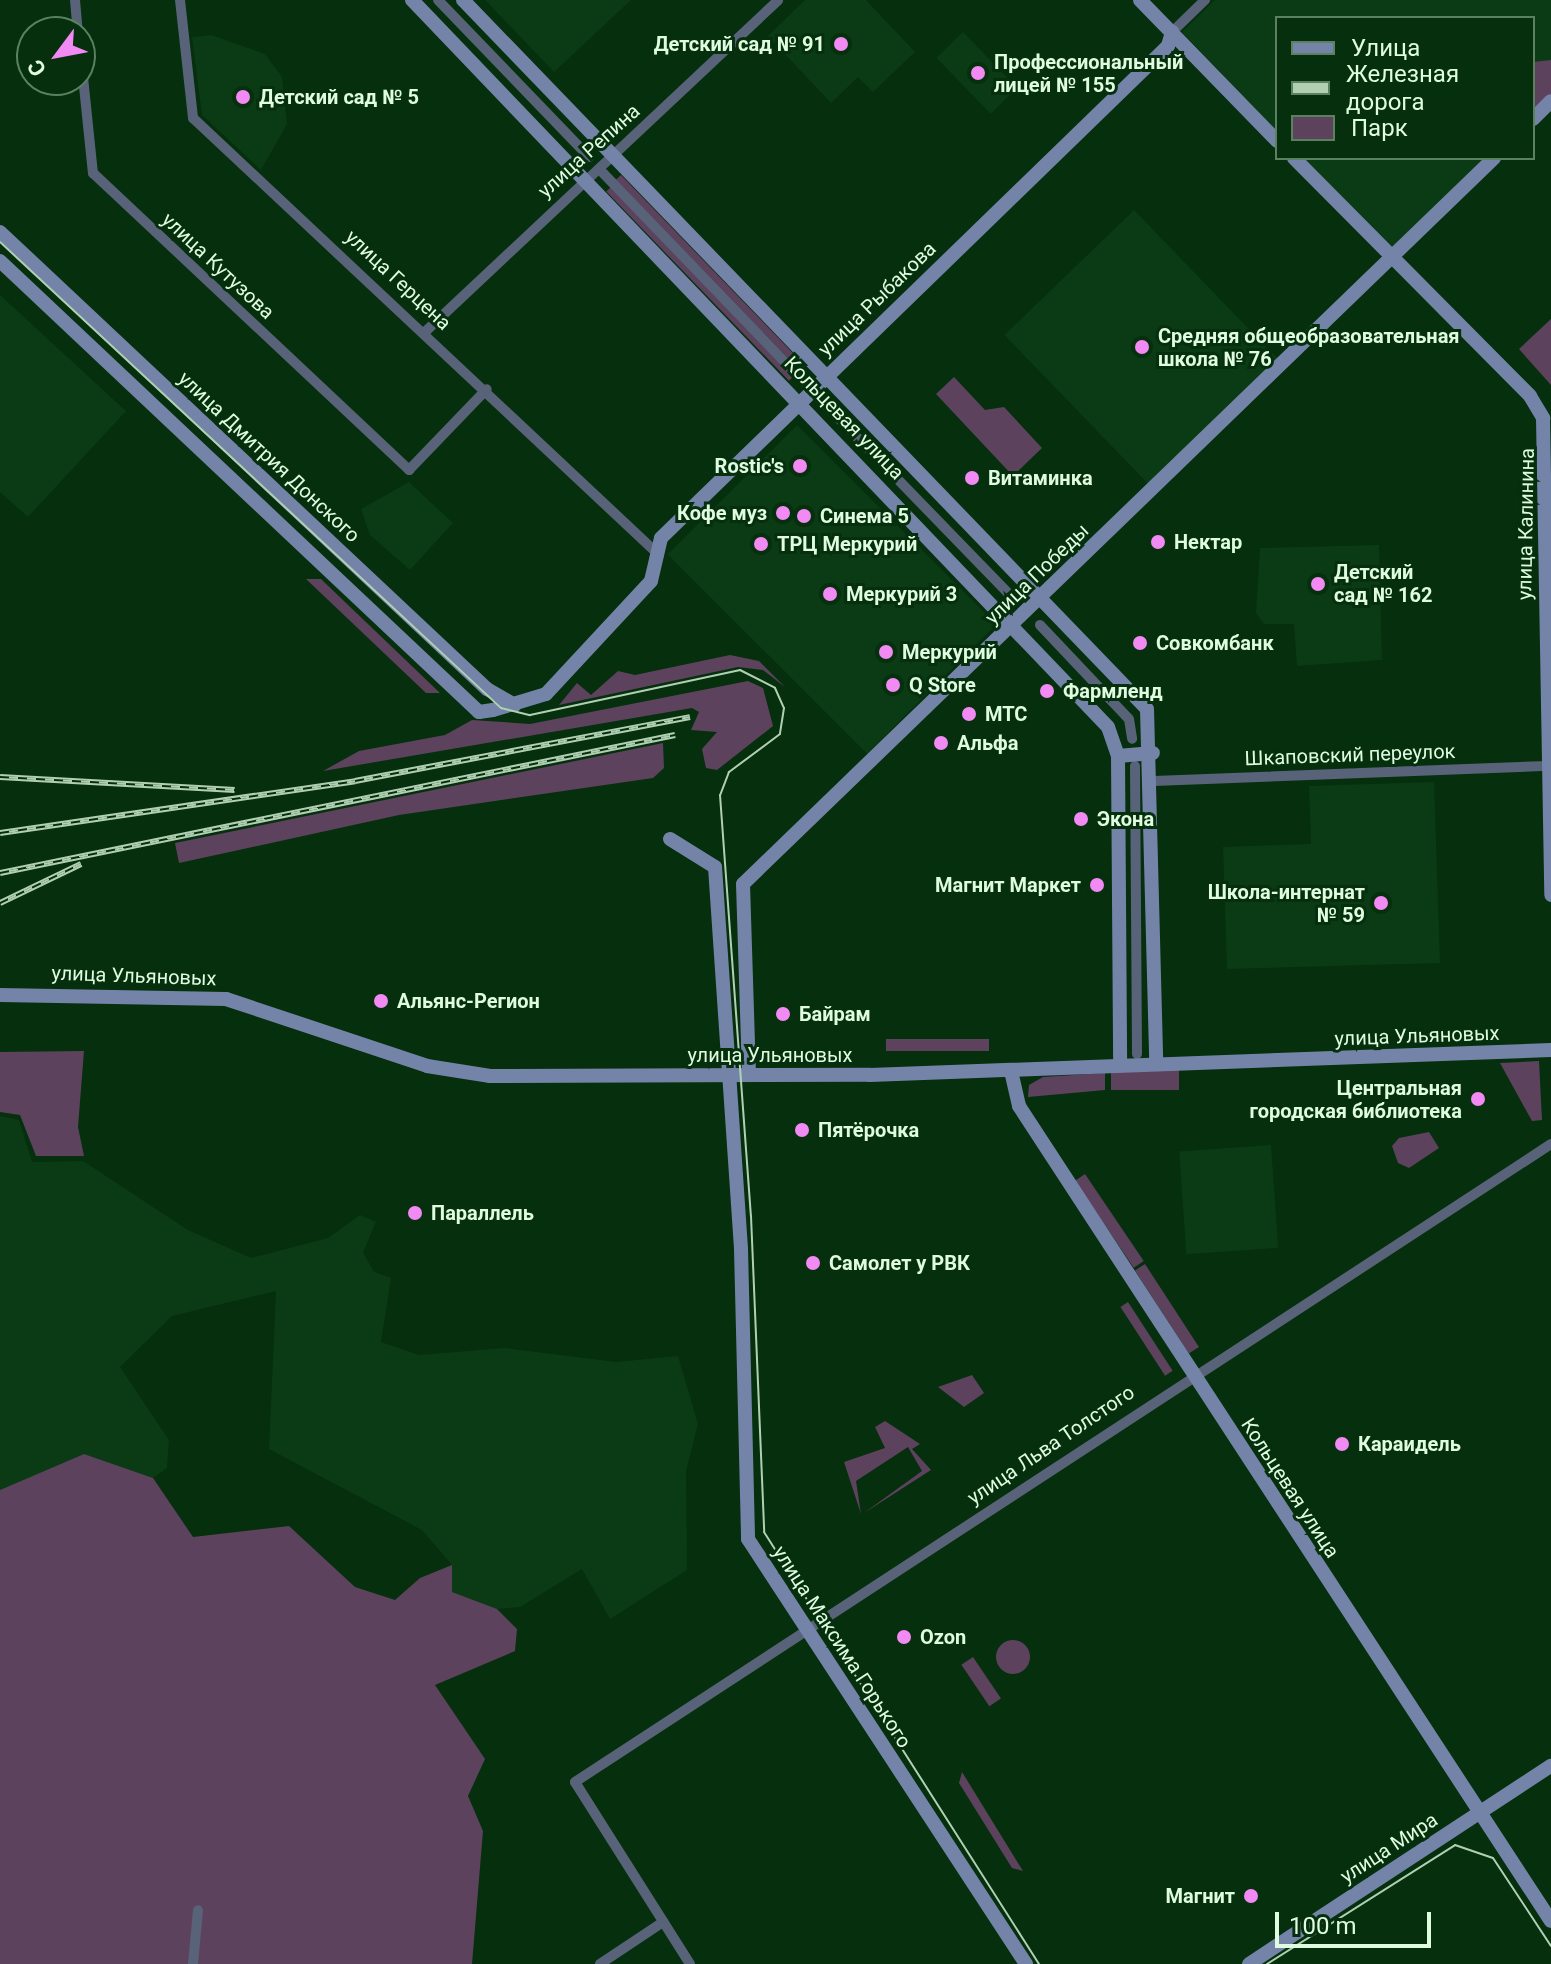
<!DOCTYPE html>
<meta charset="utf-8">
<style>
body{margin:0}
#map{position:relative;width:1551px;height:1964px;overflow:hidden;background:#052f0d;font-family:Roboto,sans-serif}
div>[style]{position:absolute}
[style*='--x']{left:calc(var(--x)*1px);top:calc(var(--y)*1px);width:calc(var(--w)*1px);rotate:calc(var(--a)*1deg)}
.built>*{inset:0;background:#0b3b15;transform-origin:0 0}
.green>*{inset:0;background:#5d425d;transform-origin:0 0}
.round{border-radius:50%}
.street>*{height:10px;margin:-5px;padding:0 5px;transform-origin:5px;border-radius:5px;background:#586279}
.secondary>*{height:14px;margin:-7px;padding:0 7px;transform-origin:7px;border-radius:7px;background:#7484a9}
.tram>*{height:2px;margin:-1px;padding:0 1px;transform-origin:1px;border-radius:1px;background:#b1d0b3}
.rail>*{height:6px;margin-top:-3px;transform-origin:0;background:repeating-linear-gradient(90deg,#052f0d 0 9px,#b1d0b3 0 18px);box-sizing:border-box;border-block:2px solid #b1d0b3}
.dots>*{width:22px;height:22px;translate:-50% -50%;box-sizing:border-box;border:4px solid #052f0d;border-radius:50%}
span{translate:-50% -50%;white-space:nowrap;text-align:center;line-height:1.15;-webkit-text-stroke:6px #052f0d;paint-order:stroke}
.poi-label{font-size:20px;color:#dffbe0;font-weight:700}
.right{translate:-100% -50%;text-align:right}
.left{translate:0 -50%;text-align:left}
.street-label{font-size:20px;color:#dffbe0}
.legend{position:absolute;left:1275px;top:16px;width:260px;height:144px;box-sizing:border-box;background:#052f0d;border:2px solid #5c8161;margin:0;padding:10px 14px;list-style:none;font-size:24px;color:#dffbe0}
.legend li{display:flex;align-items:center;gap:16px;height:40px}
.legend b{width:40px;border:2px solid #5c8161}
.north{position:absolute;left:16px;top:16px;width:80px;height:80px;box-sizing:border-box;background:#052f0d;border:2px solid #5c8161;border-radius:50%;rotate:238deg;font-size:22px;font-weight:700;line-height:32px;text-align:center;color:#dffbe0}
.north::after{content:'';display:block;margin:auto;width:28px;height:36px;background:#f28af3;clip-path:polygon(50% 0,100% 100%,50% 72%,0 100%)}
.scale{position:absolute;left:1275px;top:1912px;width:156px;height:36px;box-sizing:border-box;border:4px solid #dffbe0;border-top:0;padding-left:10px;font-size:24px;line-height:28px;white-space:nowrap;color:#dffbe0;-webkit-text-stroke:6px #052f0d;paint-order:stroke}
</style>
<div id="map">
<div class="built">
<div style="clip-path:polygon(485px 0,631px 0,554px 72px)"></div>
<div style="clip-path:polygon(805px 0,866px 0,915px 52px,873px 92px,858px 77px,831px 103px,768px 36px)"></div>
<div style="clip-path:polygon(1215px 0,1551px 0,1551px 91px,1533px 109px,1533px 18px,1277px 18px,1277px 131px,1182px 32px)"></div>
<div style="left:963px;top:32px;width:78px;height:37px;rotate:46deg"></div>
<div style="clip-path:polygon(211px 35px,265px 54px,282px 77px,287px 124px,261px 170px,202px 115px,192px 37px)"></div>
<div style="clip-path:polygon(1303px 158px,1484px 158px,1391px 251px)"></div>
<div style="left:1134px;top:210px;width:207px;height:180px;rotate:46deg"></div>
<div style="clip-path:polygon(0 295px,126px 411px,28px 517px,0 492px)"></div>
<div style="left:797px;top:425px;width:282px;height:183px;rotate:45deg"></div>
<div style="clip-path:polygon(409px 482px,453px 523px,410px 570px,370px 535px,361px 509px)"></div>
<div style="clip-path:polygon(1379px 545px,1382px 660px,1297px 666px,1294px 624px,1264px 624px,1256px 613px,1260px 548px)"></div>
<div style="clip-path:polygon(1434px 782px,1440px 963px,1227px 969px,1223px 847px,1311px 844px,1309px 786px)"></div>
<div style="clip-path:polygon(0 1116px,19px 1120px,32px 1162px,83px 1161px,188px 1230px,251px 1258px,328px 1238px,360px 1215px,376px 1222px,363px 1252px,374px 1272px,391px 1278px,381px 1342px,419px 1355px,505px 1348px,616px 1362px,678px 1356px,698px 1424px,686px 1471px,687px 1570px,610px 1619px,582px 1569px,520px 1607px,497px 1609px,452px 1592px,452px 1565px,422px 1530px,269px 1449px,276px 1291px,172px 1316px,120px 1367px,169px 1440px,167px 1468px,153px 1478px,84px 1454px,0 1490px)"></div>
<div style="left:1271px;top:1145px;width:103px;height:92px;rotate:86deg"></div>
</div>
<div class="green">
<div style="clip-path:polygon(1551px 60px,1551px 98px,1533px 116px,1533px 62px)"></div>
<div style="left:621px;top:175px;width:265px;height:7px;rotate:46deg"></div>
<div style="left:612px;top:186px;width:263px;height:8px;rotate:46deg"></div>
<div style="clip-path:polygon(1551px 319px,1551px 385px,1519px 349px)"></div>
<div style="clip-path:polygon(954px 377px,985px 410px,1004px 407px,1042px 448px,1013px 476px,936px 394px)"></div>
<div style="clip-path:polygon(306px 579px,321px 579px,440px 693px,426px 693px)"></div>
<div style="clip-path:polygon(730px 655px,759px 661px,785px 687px,763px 670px,738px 667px,559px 705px,577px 683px,591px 695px,618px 671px,635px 675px)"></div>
<div style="clip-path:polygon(748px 681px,763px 688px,773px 726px,717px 770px,706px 768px,702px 749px,717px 732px,691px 730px,699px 712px,692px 708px,323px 771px,359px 751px,445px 735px,472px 720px,530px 724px)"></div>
<div style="clip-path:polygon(663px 743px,664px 768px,653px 778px,399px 815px,179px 863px,175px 843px)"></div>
<div style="left:989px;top:1039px;width:12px;height:103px;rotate:90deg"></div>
<div style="clip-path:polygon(84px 1051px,78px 1127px,84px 1156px,36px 1156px,20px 1115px,0 1112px,0 1052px)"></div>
<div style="clip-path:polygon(1539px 1061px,1542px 1120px,1532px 1121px,1500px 1063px)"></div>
<div style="left:1179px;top:1070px;width:20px;height:68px;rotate:90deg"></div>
<div style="clip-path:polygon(1105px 1073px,1105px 1090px,1028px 1097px,1029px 1085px,1043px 1077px)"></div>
<div style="clip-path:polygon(1429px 1132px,1439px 1148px,1409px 1168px,1398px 1163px,1392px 1146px,1399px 1138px)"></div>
<div style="left:1085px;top:1174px;width:105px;height:12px;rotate:56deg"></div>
<div style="left:1145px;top:1264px;width:99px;height:12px;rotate:57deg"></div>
<div style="left:1128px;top:1302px;width:82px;height:9px;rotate:57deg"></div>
<div style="clip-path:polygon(972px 1375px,984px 1393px,964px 1407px,938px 1387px)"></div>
<div style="clip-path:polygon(885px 1421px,920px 1444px,912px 1449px,931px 1470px,864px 1513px,922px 1471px,908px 1447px,856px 1481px,861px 1514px,844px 1462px,885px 1448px,875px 1427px)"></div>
<div style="clip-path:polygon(84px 1454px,153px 1478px,193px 1537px,289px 1526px,355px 1587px,395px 1600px,420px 1578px,452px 1565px,452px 1592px,497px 1609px,517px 1629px,515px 1651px,435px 1685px,485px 1759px,468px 1796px,483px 1831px,472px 1964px,0 1964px,0 1490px)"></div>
<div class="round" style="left:996px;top:1640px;width:34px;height:34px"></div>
<div style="left:973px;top:1657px;width:50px;height:14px;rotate:56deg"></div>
<div style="clip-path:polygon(962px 1772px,1023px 1871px,1012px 1868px,959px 1783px)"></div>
</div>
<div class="street">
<div style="--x:75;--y:0;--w:32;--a:85"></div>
<div style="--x:180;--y:0;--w:119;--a:83.7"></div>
<div style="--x:193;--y:118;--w:639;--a:43.16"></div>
<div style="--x:438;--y:0;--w:218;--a:46.1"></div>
<div style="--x:1172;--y:32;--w:46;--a:-44.1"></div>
<div style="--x:80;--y:48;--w:126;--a:84.1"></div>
<div style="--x:93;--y:173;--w:434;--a:43.2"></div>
<div style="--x:409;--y:470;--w:112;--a:-46.1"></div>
<div style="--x:603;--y:173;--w:293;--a:46.1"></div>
<div style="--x:426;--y:331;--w:483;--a:-43.2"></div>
<div style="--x:818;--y:397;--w:280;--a:45.9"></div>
<div style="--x:1040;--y:625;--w:129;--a:46.6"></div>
<div style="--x:1129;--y:719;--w:20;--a:81"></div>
<div style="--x:1135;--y:766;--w:288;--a:89.6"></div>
<div style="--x:1154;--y:781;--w:394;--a:-2.2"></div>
<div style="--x:193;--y:1964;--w:54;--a:-84.7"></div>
<div style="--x:600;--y:1964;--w:76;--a:-33.7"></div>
<div style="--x:690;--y:1964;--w:215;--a:-122.3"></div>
<div style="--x:575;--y:1782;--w:1166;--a:-33.17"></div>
</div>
<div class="secondary">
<div style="--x:412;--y:0;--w:1006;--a:46.25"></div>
<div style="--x:1108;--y:727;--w:31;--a:71"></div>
<div style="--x:1118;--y:756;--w:308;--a:89.6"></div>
<div style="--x:463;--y:0;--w:985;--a:46.03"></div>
<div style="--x:1147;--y:709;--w:354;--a:88.5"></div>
<div style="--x:1140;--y:0;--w:197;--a:45.8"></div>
<div style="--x:1533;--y:119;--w:25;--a:-45"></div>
<div style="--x:1294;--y:158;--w:335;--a:45.2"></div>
<div style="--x:1530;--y:396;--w:26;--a:59"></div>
<div style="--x:1543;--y:418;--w:477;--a:89"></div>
<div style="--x:0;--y:232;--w:668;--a:43.18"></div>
<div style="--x:487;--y:689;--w:32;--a:30"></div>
<div style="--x:0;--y:261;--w:658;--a:43.28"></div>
<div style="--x:479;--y:712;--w:14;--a:-8"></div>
<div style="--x:493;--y:710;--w:55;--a:-16.8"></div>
<div style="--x:546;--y:694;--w:154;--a:-47.1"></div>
<div style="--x:651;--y:581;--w:44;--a:-76.9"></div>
<div style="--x:661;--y:538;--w:706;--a:-44.14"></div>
<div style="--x:1168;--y:46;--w:15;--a:-74"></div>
<div style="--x:1118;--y:756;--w:35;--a:-5"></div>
<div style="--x:670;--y:839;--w:53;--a:31.9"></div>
<div style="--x:715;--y:867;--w:383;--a:86.1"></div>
<div style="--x:741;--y:1249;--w:290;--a:88.6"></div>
<div style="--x:748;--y:1539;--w:508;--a:56.81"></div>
<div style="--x:0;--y:995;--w:226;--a:1"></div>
<div style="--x:226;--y:999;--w:212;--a:18.4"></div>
<div style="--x:427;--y:1066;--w:64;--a:9"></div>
<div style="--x:490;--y:1076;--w:380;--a:-0.2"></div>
<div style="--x:870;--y:1075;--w:681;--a:-2.1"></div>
<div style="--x:1011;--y:1071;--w:36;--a:77"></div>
<div style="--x:1019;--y:1106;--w:973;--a:56.87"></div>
<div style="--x:749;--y:1075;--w:191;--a:-91.8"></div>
<div style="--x:743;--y:884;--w:1045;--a:-44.03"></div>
<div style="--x:1249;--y:1964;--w:361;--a:-33.3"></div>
</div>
<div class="tram">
<div style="--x:0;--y:242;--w:684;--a:42.93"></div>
<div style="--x:501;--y:708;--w:30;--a:14"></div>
<div style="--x:530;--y:715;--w:215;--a:-12.1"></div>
<div style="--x:740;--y:670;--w:39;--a:27"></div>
<div style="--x:775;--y:688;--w:22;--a:66"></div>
<div style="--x:784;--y:708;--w:26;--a:99"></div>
<div style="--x:780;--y:734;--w:64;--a:143.3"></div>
<div style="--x:729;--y:772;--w:25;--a:111"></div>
<div style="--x:720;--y:795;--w:422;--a:85.8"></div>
<div style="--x:751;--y:1216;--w:316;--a:87.6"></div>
<div style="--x:764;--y:1532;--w:512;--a:57.52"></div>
<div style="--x:1267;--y:1964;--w:222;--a:-32.3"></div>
<div style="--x:1455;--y:1845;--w:40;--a:18.9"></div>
<div style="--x:1493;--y:1858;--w:105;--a:56.6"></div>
</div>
<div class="rail">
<div style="--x:0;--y:777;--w:235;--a:3.2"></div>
<div style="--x:0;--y:833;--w:359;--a:-8.3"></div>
<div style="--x:355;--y:781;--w:341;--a:-10.8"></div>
<div style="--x:0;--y:873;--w:689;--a:-11.55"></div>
<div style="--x:0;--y:903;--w:90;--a:-25.7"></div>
</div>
<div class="dots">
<div style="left:841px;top:44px;background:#f28af3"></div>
<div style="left:978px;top:73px;background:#f28af3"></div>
<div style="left:243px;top:97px;background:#f28af3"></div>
<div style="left:1142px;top:347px;background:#f28af3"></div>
<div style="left:800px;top:466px;background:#f28af3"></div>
<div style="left:972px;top:478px;background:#f28af3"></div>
<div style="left:783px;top:513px;background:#f28af3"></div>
<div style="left:804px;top:516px;background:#f28af3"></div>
<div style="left:1158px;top:542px;background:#f28af3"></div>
<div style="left:761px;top:544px;background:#f28af3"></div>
<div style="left:1318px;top:584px;background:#f28af3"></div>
<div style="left:830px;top:594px;background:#f28af3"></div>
<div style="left:1140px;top:643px;background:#f28af3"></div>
<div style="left:886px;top:652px;background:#f28af3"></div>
<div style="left:893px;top:685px;background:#f28af3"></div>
<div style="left:1047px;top:691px;background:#f28af3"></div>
<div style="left:969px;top:714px;background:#f28af3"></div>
<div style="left:941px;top:743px;background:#f28af3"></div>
<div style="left:1081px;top:819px;background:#f28af3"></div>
<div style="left:1097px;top:885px;background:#f28af3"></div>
<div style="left:1381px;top:903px;background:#f28af3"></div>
<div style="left:381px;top:1001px;background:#f28af3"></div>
<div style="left:783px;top:1014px;background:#f28af3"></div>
<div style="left:1478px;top:1099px;background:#f28af3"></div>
<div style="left:802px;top:1130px;background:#f28af3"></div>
<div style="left:415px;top:1213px;background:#f28af3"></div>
<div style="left:813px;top:1263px;background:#f28af3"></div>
<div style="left:1342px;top:1444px;background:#f28af3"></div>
<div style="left:904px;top:1637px;background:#f28af3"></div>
<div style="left:1251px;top:1896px;background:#f28af3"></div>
</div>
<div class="poi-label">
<span class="right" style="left:825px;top:44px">Детский сад № 91</span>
<span class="left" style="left:994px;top:74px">Профессиональный<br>лицей № 155</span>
<span class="left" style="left:259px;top:97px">Детский сад № 5</span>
<span class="left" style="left:1158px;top:348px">Средняя общеобразовательная<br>школа № 76</span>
<span class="right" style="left:784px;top:466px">Rostic's</span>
<span class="left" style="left:988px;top:478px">Витаминка</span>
<span class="right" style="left:767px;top:513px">Кофе муз</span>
<span class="left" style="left:820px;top:516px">Синема 5</span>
<span class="left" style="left:1174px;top:542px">Нектар</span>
<span class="left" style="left:777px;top:544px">ТРЦ Меркурий</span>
<span class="left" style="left:1334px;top:584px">Детский<br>сад № 162</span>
<span class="left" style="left:846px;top:594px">Меркурий 3</span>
<span class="left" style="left:1156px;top:643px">Совкомбанк</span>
<span class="left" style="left:902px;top:652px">Меркурий</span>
<span class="left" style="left:909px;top:685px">Q Store</span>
<span class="left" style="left:1063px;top:691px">Фармленд</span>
<span class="left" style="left:985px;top:714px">МТС</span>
<span class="left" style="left:957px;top:743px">Альфа</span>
<span class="left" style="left:1097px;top:819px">Экона</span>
<span class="right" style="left:1081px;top:885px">Магнит Маркет</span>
<span class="right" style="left:1365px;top:904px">Школа-интернат<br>№ 59</span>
<span class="left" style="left:397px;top:1001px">Альянс-Регион</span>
<span class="left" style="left:799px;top:1014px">Байрам</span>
<span class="right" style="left:1462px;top:1100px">Центральная<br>городская библиотека</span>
<span class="left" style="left:818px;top:1130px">Пятёрочка</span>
<span class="left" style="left:431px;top:1213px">Параллель</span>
<span class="left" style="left:829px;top:1263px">Самолет у РВК</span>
<span class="left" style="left:1358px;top:1444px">Караидель</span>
<span class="left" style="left:920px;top:1637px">Ozon</span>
<span class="right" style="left:1235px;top:1896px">Магнит</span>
</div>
<div class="street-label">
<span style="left:589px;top:151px;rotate:-42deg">улица Репина</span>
<span style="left:218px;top:266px;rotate:43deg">улица Кутузова</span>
<span style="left:398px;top:280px;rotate:43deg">улица Герцена</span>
<span style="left:877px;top:299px;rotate:-44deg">улица Рыбакова</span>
<span style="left:844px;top:418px;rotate:46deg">Кольцевая улица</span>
<span style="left:269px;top:457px;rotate:43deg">улица Дмитрия Донского</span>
<span style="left:1526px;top:524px;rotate:-89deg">улица Калинина</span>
<span style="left:1037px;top:574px;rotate:-44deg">улица Победы</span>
<span style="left:1350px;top:755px;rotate:-2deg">Шкаповский переулок</span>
<span style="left:134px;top:976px;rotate:2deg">улица Ульяновых</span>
<span style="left:1417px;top:1036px;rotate:-2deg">улица Ульяновых</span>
<span style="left:770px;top:1055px">улица Ульяновых</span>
<span style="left:1051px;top:1445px;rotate:-34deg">улица Льва Толстого</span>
<span style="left:1290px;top:1488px;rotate:57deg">Кольцевая улица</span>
<span style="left:842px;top:1647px;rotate:57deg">улица Максима Горького</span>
<span style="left:1389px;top:1848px;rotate:-33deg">улица Мира</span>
</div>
<ul class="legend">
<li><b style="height:10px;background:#7484a9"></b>Улица</li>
<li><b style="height:10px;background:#b1d0b3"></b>Железная дорога</li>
<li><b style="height:22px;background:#5d425d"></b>Парк</li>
</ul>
<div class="north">С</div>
<div class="scale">100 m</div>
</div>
